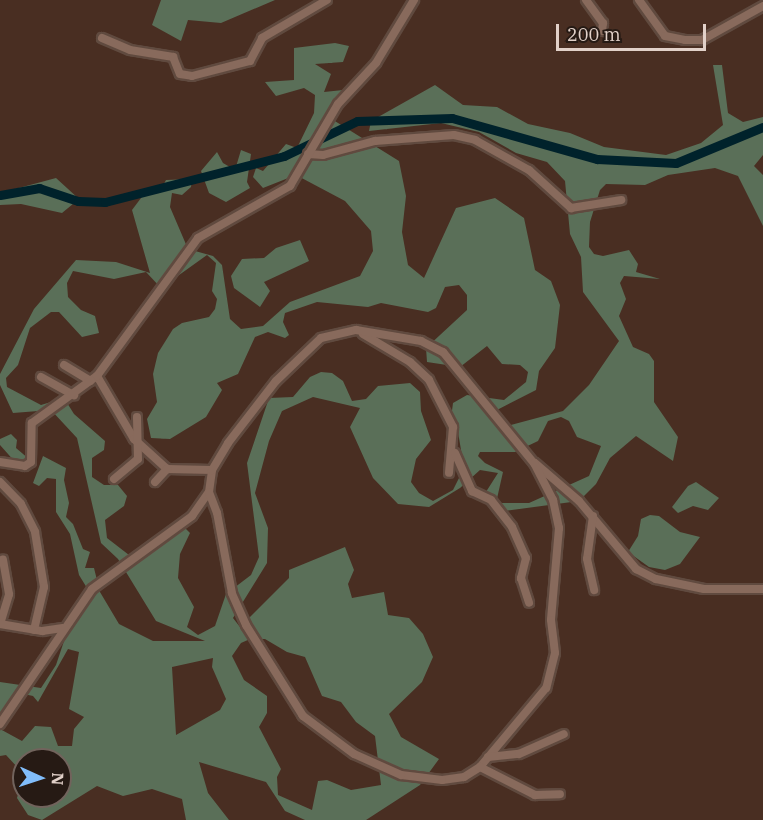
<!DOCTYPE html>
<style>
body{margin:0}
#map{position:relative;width:763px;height:820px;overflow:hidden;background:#492e22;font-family:"IBM Plex Serif",serif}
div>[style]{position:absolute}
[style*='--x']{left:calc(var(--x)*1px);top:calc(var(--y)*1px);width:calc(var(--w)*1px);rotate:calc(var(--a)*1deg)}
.forest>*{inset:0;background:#5a6f58}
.river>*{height:9px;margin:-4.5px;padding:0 4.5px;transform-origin:4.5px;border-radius:4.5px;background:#00222b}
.roads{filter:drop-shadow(2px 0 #604a3f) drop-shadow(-2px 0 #604a3f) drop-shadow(0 2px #604a3f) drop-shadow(0 -2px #604a3f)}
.minor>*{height:8px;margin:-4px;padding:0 4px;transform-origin:4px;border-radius:4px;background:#886a5c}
span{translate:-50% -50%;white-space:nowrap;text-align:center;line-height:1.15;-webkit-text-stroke:4.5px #261a14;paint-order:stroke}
.north{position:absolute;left:12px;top:748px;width:60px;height:60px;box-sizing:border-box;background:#261a14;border:2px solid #71635c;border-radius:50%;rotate:93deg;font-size:16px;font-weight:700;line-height:24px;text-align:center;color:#e2d1c9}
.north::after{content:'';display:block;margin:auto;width:21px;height:27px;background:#81bdfa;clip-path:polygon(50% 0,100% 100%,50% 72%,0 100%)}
.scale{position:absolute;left:556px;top:24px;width:150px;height:27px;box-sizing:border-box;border:3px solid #e2d1c9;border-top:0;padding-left:8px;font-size:18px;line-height:21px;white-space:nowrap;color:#e2d1c9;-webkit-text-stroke:4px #261a14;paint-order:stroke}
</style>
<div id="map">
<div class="forest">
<div style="clip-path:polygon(161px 0,275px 0,221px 23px,188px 20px,181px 41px,152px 25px)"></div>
<div style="clip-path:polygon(evenodd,335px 43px,349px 46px,343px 62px,315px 64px,331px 74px,324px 92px,343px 90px,330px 118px,399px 161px,406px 196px,402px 232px,408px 265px,424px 278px,456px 208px,495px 198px,524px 218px,535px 270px,551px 281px,560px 305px,555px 348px,539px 371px,536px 390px,495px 411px,507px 426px,563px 411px,589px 385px,619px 341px,583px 292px,581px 257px,570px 234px,565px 181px,547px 162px,516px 153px,479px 132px,441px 123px,369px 131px,371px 121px,435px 85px,463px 105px,497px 107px,528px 124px,570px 133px,604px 147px,666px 155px,701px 143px,723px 125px,713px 65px,722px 65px,728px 113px,743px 122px,763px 117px,763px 155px,754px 166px,763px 175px,763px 226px,738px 176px,715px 168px,668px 175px,645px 185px,606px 184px,600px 190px,590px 222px,589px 247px,594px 254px,603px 256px,629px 250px,638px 264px,636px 272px,660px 279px,624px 276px,620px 283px,626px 299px,619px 316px,633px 347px,649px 354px,654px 361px,654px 402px,678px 437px,673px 461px,636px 436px,610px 458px,596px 484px,579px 501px,497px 512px,484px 495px,498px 473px,480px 470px,460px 488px,429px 507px,398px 504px,373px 478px,350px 427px,360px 408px,313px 397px,282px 411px,269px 441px,255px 493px,268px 528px,267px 563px,233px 618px,240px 627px,289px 578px,289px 570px,345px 547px,354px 570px,348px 584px,352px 598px,384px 592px,388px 615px,409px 618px,423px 634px,433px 657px,422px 682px,389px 714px,401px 737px,439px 759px,420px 785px,366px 820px,305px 820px,285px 811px,266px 782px,199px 762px,208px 793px,229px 820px,186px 820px,182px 799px,152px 789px,123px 796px,97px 786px,42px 820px,28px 815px,17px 798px,22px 779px,19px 769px,6px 755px,0 756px,0 729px,22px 741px,35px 726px,51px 727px,58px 746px,72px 746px,74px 729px,84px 717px,69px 709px,79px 652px,68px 649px,38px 702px,33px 696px,19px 693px,0 717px,0 682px,41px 688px,56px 665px,72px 617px,88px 605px,97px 587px,119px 624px,153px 641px,205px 641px,156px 621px,118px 559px,101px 543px,77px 438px,51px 410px,13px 413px,0 385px,0 374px,34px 309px,76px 260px,116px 262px,150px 273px,132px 210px,144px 194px,159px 193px,166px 180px,192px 179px,191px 187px,182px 195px,172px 193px,170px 207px,188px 249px,213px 256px,222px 265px,230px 319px,241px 329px,263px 326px,290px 302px,360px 276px,373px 251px,371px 231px,345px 201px,296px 175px,263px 188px,253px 177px,256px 168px,263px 171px,286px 144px,297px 148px,314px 113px,315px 95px,304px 88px,276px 96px,265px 82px,294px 80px,294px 48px,335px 43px,207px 255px,216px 263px,212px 291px,217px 299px,215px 309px,209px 317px,182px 323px,173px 329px,158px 353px,153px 374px,157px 402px,147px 419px,151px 438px,170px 439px,206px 417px,222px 390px,217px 383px,238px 374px,255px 337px,268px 332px,285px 338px,289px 335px,283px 322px,285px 313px,317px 302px,368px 307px,381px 303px,428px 312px,436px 308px,445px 287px,459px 285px,467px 295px,467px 310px,426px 348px,427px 362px,460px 367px,487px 346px,502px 364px,520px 365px,528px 372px,526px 382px,504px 400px,467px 395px,453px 403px,451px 418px,457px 426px,464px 468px,453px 490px,433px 501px,419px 493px,411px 482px,416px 459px,431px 440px,421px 411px,420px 392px,410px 383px,378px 386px,366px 399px,352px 401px,343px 381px,332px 373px,321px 372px,310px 377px,293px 397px,269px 398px,247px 463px,259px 557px,251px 575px,226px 594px,215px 626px,198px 635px,187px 627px,194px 607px,178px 578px,180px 554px,190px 533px,182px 525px,163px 532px,150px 539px,138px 556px,129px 555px,107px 538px,105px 520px,124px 506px,127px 496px,118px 485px,104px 485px,92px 477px,92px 458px,104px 450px,105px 441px,74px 414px,64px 398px,41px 405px,7px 387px,6px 378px,18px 365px,30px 328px,51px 312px,59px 312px,82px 337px,99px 333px,95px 316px,81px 310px,68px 297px,67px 283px,73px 271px,114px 279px,146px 272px,161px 288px,207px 255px,335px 43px,561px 417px,569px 421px,577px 437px,601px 446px,589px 476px,529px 503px,496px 503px,503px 472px,485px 463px,478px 456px,480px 452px,515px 452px,538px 441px,548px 421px,561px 417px,335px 43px,250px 639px,265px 639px,287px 652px,305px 657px,322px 696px,341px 702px,356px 722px,375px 736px,381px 785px,351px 790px,327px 780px,318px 781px,312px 810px,278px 795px,277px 777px,281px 769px,259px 727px,267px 713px,267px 696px,244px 680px,232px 656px,241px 643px,250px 639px,335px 43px,213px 658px,212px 667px,226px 699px,220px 710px,176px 735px,172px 667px,213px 658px,335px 43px,24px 760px,60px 760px,60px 796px,24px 796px,24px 760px)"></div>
<div style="clip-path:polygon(241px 150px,251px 154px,247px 182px,250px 188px,226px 202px,209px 193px,201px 171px,217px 152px,223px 163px,235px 170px)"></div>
<div style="clip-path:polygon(56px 178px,79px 199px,62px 213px,21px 204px,0 205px,0 193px)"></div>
<div style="clip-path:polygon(300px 240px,309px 261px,264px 282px,270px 291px,260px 307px,234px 288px,231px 276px,242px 259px,264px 258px,276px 248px)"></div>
<div style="clip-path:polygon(11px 434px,17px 440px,16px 448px,29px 459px,27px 465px,16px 463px,0 445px,0 439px)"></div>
<div style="clip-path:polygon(43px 456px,66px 468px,64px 480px,69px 503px,66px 517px,73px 524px,83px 549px,90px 552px,85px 568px,94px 568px,97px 580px,87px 588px,79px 575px,70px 534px,56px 512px,56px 479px,47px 478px,39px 486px,33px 483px)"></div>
<div style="clip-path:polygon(696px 482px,719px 498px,708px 510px,693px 506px,678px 513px,672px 507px,688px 486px)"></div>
<div style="clip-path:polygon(650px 515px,659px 516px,680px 532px,700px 537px,680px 564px,665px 570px,649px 567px,628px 552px,638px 536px,641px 519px)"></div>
</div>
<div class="river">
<div style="--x:0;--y:195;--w:40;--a:-10"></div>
<div style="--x:39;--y:188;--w:41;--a:18.4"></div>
<div style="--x:78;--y:201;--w:27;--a:2"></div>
<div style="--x:105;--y:202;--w:185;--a:-14.4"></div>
<div style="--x:284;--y:156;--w:81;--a:-25.6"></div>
<div style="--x:357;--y:121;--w:95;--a:-1.8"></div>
<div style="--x:452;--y:118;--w:151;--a:15.8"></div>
<div style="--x:597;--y:159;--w:79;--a:2.9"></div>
<div style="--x:676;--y:163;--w:94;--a:-22.5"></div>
</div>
<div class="roads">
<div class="minor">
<div style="--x:586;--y:0;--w:29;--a:54"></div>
<div style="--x:603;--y:23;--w:8;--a:97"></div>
<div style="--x:639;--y:0;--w:44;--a:54.2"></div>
<div style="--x:665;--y:36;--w:20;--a:11"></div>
<div style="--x:685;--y:40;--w:17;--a:0"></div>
<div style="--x:702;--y:40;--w:70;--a:-29.1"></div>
<div style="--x:102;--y:38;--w:30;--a:23"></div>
<div style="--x:130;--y:50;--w:44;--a:9.2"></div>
<div style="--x:173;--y:57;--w:18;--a:68"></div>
<div style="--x:180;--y:74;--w:12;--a:9"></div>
<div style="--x:192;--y:76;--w:60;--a:-14.5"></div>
<div style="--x:250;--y:61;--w:26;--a:-62"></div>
<div style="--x:262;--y:38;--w:75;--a:-30.3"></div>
<div style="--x:308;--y:154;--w:15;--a:4"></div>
<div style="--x:323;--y:155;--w:54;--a:-15.1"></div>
<div style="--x:375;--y:141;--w:79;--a:-4.3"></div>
<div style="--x:454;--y:135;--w:22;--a:13"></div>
<div style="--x:475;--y:140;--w:62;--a:29.1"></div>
<div style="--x:529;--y:170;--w:57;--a:42.1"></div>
<div style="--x:571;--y:208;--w:51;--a:-9.1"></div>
<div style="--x:363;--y:334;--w:55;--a:30.8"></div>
<div style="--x:410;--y:362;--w:26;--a:43"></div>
<div style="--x:429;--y:380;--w:53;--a:62.9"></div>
<div style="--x:453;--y:427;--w:46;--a:95"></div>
<div style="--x:64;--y:365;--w:31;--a:31"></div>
<div style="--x:97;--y:376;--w:73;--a:59.6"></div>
<div style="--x:134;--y:439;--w:45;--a:42.3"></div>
<div style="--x:167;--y:469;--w:45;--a:1.3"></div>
<div style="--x:41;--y:377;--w:38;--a:29"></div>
<div style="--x:455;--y:453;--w:42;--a:65.9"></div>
<div style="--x:472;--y:491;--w:21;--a:25"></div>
<div style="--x:491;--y:500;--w:34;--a:52"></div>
<div style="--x:512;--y:527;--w:34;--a:66"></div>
<div style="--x:526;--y:558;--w:21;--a:104"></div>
<div style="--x:521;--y:578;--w:26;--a:72"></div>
<div style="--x:0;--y:462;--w:25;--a:9"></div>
<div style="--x:25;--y:466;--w:7;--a:-34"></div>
<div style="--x:31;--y:462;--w:39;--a:-89"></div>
<div style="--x:32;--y:423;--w:80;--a:-35.9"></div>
<div style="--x:97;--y:376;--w:171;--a:-53.8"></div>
<div style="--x:198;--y:238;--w:106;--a:-29.5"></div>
<div style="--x:290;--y:186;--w:95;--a:-59.7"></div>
<div style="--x:338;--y:104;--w:56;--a:-47.2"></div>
<div style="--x:376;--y:63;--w:74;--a:-58.9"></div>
<div style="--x:535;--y:463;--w:58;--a:40.8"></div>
<div style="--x:579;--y:501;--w:89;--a:50"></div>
<div style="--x:636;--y:569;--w:22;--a:27"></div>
<div style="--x:656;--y:579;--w:49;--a:11.8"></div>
<div style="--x:704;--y:589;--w:59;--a:0"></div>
<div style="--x:114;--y:479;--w:31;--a:-40"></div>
<div style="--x:138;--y:459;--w:42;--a:-91.4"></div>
<div style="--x:0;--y:482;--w:30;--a:46"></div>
<div style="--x:21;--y:504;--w:31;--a:63"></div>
<div style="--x:35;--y:532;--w:56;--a:80.7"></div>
<div style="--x:44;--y:587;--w:44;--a:103.1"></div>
<div style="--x:155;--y:482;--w:18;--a:-47"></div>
<div style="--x:593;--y:516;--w:43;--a:97.9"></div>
<div style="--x:587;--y:559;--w:32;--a:77"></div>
<div style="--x:0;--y:624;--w:31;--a:-73"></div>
<div style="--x:9;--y:594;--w:35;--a:-100"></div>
<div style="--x:0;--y:624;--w:43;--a:9.5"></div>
<div style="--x:42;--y:631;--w:21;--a:-8"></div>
<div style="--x:0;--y:724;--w:163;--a:-55.7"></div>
<div style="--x:92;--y:589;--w:124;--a:-36.1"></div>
<div style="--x:192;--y:516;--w:29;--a:-55"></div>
<div style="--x:209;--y:492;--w:22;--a:-82"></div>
<div style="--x:212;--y:470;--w:31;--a:-59"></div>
<div style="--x:228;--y:443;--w:78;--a:-52.3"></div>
<div style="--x:276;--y:381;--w:62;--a:-43.7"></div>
<div style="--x:321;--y:338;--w:36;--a:-13"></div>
<div style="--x:356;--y:330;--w:66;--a:9.6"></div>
<div style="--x:421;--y:341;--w:25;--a:27"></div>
<div style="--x:443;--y:352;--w:144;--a:50.7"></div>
<div style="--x:534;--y:463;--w:42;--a:62.8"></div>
<div style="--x:553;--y:500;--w:29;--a:78"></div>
<div style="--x:559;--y:528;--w:92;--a:95"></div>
<div style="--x:551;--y:620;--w:33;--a:83"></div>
<div style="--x:555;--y:653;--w:36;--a:104"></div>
<div style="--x:546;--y:688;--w:103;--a:129.9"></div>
<div style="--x:480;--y:767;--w:19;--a:148"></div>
<div style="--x:464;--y:777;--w:22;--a:172"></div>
<div style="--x:442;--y:780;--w:41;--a:-173"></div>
<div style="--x:401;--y:775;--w:51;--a:-155.9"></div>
<div style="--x:354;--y:754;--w:64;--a:-143.3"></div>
<div style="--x:303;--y:716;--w:107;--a:-122.1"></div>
<div style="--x:246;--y:625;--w:35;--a:-114"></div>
<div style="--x:232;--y:593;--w:81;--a:-100.6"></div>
<div style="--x:217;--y:513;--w:22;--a:-111"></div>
<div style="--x:488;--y:757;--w:31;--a:-6"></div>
<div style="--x:519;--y:754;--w:49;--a:-24"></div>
<div style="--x:480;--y:767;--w:62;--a:27"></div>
<div style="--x:535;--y:795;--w:25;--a:-2"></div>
</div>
</div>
<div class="north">N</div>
<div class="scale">200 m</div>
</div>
